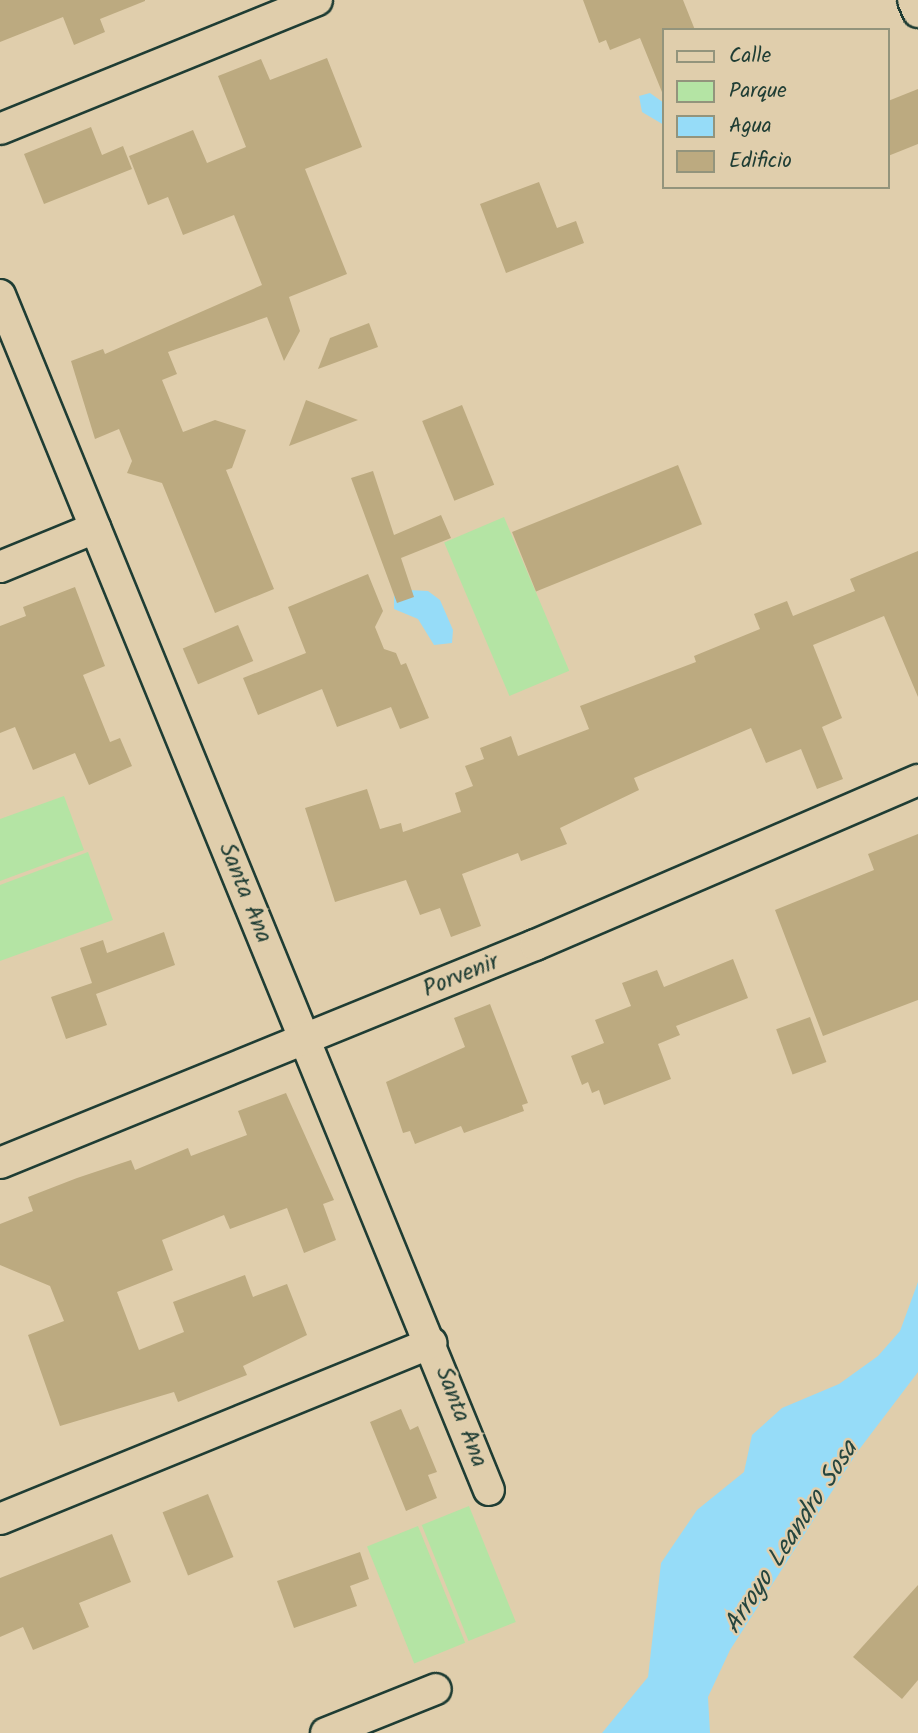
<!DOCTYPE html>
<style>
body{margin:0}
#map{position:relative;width:918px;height:1733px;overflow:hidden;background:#e0ceac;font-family:Kalam,sans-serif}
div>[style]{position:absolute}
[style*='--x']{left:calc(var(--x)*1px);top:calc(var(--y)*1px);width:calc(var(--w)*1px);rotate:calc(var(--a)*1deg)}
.green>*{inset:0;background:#b4e4a4;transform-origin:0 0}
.water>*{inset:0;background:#96dcf8}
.building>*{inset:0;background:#bcaa80;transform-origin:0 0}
.roads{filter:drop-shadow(2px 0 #1f3d34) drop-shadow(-2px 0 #1f3d34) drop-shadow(0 2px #1f3d34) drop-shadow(0 -2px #1f3d34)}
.minor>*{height:30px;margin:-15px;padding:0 15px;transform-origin:15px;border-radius:15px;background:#e0ceac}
span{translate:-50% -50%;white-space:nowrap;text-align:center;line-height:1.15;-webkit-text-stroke:5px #e0ceac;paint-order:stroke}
.street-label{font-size:24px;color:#1f3d34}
.water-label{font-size:26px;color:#25453e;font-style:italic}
.legend{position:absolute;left:662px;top:28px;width:228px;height:161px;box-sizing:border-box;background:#e0ceac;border:2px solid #93947c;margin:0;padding:9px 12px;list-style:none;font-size:21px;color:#1f3d34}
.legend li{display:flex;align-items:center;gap:14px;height:35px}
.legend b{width:35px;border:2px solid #93947c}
</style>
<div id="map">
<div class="green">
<div style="left:504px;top:517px;width:167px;height:65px;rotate:67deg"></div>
<div style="clip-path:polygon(64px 796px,84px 850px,0 881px,0 819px)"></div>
<div style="clip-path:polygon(88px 852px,113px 920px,0 961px,0 885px)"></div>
<div style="left:469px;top:1506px;width:125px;height:51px;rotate:68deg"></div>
<div style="left:418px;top:1526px;width:126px;height:55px;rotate:68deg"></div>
</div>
<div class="water">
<div style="clip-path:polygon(650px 93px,664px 103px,664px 125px,642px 112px,639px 96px)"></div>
<div style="clip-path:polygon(408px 590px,428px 591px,440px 600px,453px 630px,452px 643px,434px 645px,418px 619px,394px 609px,394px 596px)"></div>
<div style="clip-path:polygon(918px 1282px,918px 1372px,858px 1451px,730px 1650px,708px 1697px,710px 1733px,602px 1733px,648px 1677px,661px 1563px,697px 1510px,744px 1472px,752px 1435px,782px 1408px,839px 1384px,878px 1356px,900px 1331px)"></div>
</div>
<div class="building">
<div style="clip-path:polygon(0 0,145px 0,145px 1px,100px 19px,105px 32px,74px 45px,63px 17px,0 42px)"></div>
<div style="clip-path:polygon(583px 0,683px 0,695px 30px,664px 30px,664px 97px,640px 38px,610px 50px,606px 40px,599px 43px)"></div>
<div style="clip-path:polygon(327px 58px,362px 147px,305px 169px,347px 274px,289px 297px,300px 331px,284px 361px,267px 317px,168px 352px,177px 374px,162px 380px,183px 432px,215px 420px,246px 430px,232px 468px,226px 470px,274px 589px,215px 613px,162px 483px,127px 473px,132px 461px,119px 429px,95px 439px,71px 361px,103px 349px,105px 354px,262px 285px,234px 215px,183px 235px,168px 197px,148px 205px,129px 156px,193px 130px,207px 163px,246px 147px,218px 76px,261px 59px,270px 80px)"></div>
<div style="clip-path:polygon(918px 89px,918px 144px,888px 156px,888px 101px)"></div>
<div style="clip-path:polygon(91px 127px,102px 155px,123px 146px,132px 169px,44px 204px,24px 154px)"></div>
<div style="clip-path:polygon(539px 182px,557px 228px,576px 221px,584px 243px,506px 273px,480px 204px)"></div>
<div style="clip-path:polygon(369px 323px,378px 347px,318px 369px,330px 338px)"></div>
<div style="clip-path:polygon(306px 400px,358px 420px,289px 446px)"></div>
<div style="left:462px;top:405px;width:86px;height:43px;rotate:68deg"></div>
<div style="left:678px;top:465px;width:64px;height:179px;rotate:68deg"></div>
<div style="clip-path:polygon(373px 471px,394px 535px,441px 515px,451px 538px,401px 558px,414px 597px,397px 603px,351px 478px)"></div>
<div style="clip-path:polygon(918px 551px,918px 697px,884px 616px,813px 645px,842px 718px,822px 727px,843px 779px,817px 789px,801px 749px,766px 763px,751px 728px,634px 778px,639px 790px,560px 828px,567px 844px,521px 861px,518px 853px,462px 874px,481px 926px,451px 937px,440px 908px,420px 915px,406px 880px,335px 902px,305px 808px,367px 789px,380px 829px,401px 823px,403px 832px,461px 812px,455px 793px,473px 786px,465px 766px,484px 759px,480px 748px,511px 736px,518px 756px,589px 729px,580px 706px,696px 662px,694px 656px,760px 629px,754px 614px,787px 601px,793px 616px,855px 591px,850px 579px)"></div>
<div style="clip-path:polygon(368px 574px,383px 611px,375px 627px,384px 649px,396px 653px,401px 665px,406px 663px,429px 718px,400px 729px,391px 707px,337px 727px,322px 689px,258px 715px,243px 678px,306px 653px,288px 607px)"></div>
<div style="clip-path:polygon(75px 587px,105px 666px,83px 675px,110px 742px,120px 738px,132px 766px,89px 785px,75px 753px,33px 770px,15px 727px,0 733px,0 626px,26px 616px,23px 607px)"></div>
<div style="left:238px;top:625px;width:39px;height:60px;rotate:67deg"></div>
<div style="clip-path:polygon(918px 834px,918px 1000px,823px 1036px,775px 910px,874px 870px,868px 854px)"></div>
<div style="clip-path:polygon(164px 932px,175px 965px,96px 994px,107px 1025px,66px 1039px,51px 997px,92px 983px,80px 948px,103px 940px,107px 953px)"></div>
<div style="clip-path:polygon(733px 959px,748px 998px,676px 1026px,680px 1035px,658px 1044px,671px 1079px,604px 1105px,599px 1090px,592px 1093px,588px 1082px,582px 1085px,571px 1056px,604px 1043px,595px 1020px,631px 1006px,622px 983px,657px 970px,664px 987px)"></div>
<div style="clip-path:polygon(490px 1004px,528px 1103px,522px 1105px,524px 1111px,464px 1133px,461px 1126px,415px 1144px,410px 1131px,403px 1133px,386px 1082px,465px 1047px,454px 1018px)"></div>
<div style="left:810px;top:1017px;width:48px;height:36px;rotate:70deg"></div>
<div style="clip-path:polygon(286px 1093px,334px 1200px,323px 1204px,336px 1240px,304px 1253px,287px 1208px,230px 1229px,224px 1215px,162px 1240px,173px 1270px,117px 1292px,139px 1350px,184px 1332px,173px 1302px,245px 1275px,253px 1297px,287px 1284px,307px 1335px,243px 1366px,247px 1375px,178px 1402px,174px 1392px,60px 1426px,28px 1335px,64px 1321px,50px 1286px,0 1265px,0 1224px,33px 1211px,28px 1197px,77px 1178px,131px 1160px,135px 1170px,188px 1148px,191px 1156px,247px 1135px,238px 1111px)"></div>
<div style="clip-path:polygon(401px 1409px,410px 1430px,418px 1426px,437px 1472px,428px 1475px,437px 1498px,406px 1511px,370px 1422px)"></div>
<div style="left:208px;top:1494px;width:68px;height:49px;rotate:68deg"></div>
<div style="clip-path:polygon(112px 1534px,131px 1582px,79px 1603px,89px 1627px,33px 1650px,23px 1627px,0 1637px,0 1578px)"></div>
<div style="clip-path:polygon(360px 1552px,369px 1579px,350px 1586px,357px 1606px,294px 1628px,277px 1581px)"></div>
<div style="clip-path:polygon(918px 1585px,918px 1680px,902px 1699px,853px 1657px)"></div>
</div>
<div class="roads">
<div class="minor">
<div style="--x:913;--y:0;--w:13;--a:67"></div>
<div style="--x:0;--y:129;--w:342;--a:-22.1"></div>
<div style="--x:0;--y:295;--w:1291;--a:67.75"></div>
<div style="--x:0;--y:567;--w:103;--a:-22.3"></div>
<div style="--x:0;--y:1163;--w:578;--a:-22.17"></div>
<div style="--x:535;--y:945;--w:417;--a:-23.3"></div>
<div style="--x:0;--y:1519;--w:466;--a:-22.2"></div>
<div style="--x:326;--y:1733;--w:118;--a:-21.8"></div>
</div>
</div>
<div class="street-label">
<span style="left:245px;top:893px;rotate:68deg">Santa Ana</span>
<span style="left:461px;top:976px;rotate:-22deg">Porvenir</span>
<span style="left:461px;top:1417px;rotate:69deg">Santa Ana</span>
</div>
<div class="water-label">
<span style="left:792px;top:1538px;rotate:-57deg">Arroyo Leandro Sosa</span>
</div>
<ul class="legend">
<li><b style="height:9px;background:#e0ceac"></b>Calle</li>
<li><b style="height:19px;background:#b4e4a4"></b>Parque</li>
<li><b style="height:19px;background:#96dcf8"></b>Agua</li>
<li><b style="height:19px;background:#bcaa80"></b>Edificio</li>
</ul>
</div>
